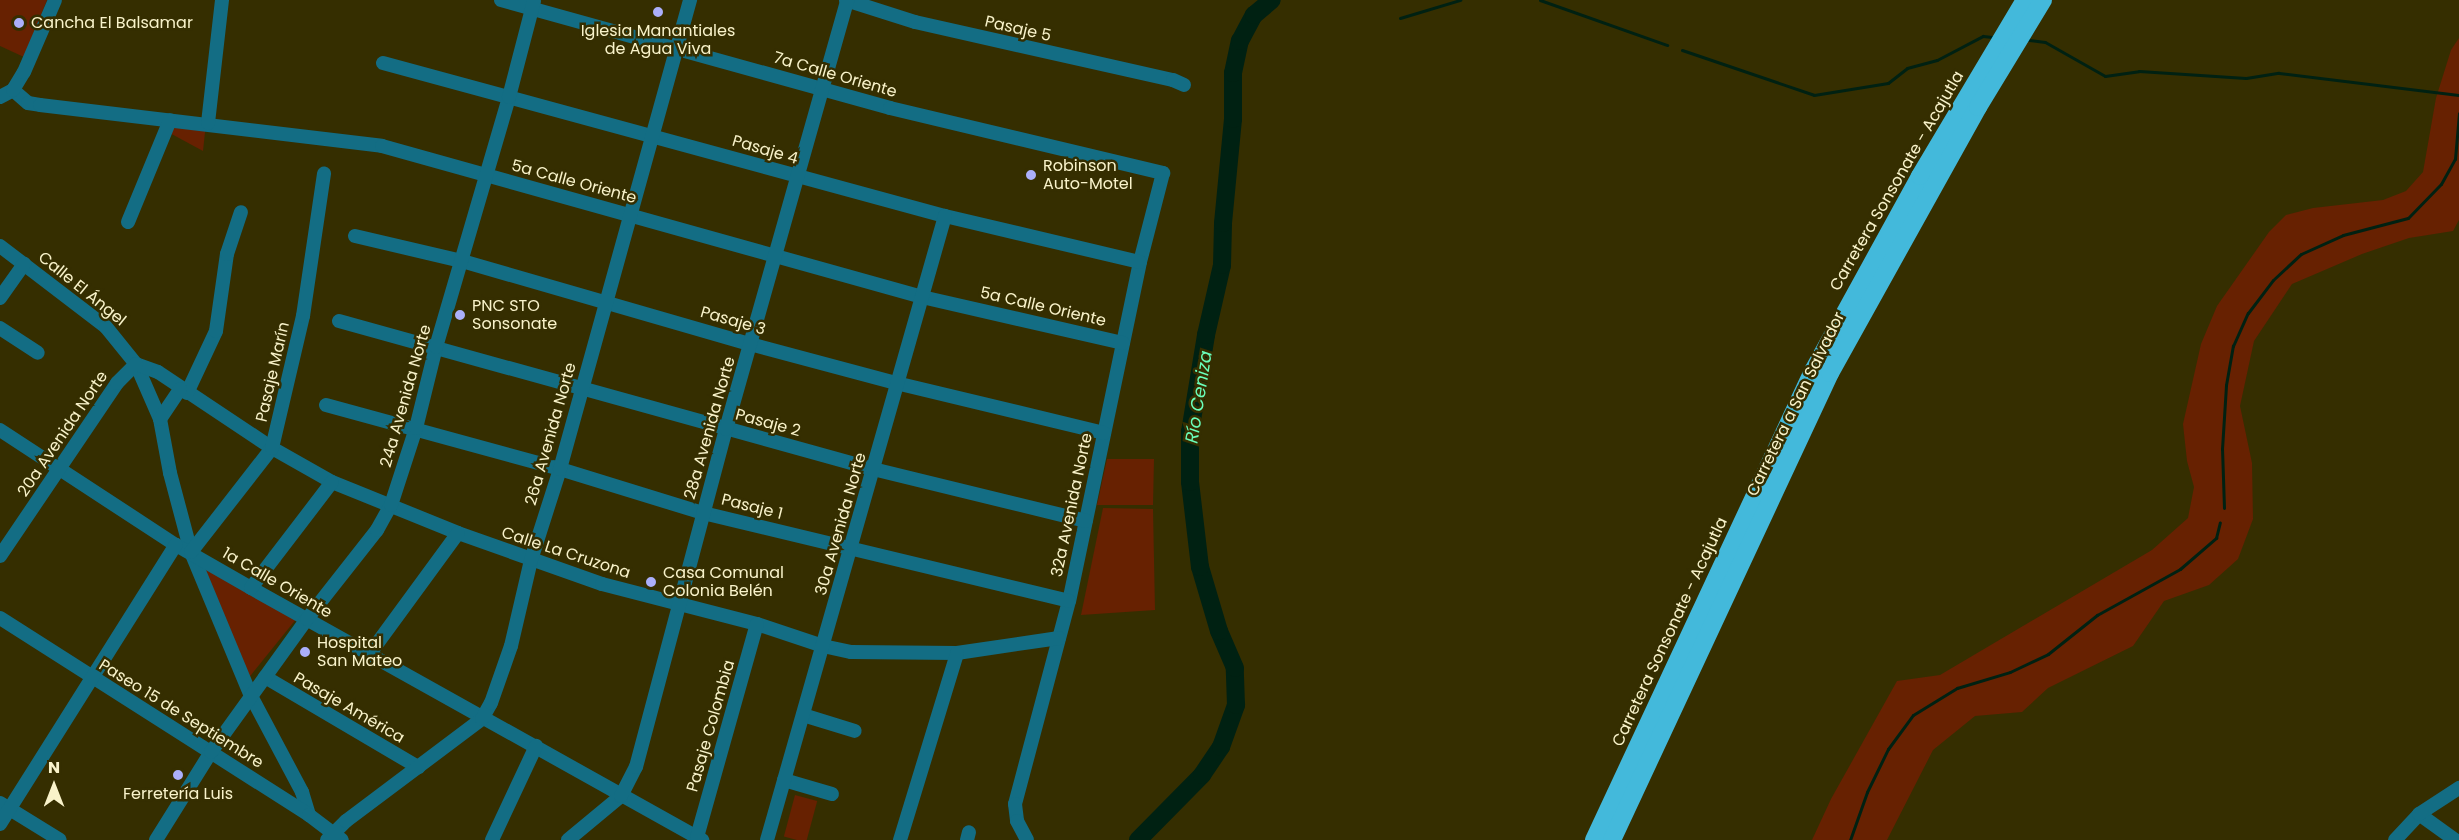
<!DOCTYPE html>
<meta charset="utf-8">
<style>
body{margin:0}
#map{position:relative;width:2459px;height:840px;overflow:hidden;background:#352e00;font-family:Poppins,sans-serif}
div>[style]{position:absolute}
[style*='--x']{left:calc(var(--x)*1px);top:calc(var(--y)*1px);width:calc(var(--w)*1px);rotate:calc(var(--a)*1deg)}
.green>*{inset:0;background:#672101;transform-origin:0 0}
.stream>*{height:3px;margin:-1.5px;padding:0 1.5px;transform-origin:1.5px;border-radius:1.5px;background:#002112}
.river>*{height:18px;margin:-9px;padding:0 9px;transform-origin:9px;border-radius:9px;background:#002112}
.minor>*{height:14px;margin:-7px;padding:0 7px;transform-origin:7px;border-radius:7px;background:#136d84}
.highway>*{height:18px;margin:-9px;padding:0 9px;transform-origin:9px;border-radius:9px;background:#43b9db}
.dots>*{width:16px;height:16px;translate:-50% -50%;box-sizing:border-box;border:3px solid #352e00;border-radius:50%}
span{translate:-50% -50%;white-space:nowrap;text-align:center;line-height:1.15;-webkit-text-stroke:5px #352e00;paint-order:stroke}
.poi-label{font-size:16px;color:#f9f3ca}
.left{translate:0 -50%;text-align:left}
.street-label{font-size:16px;color:#f9f3ca}
.water-label{font-size:18px;color:#6affbb;font-style:italic}
.north{position:absolute;left:24px;top:756px;width:60px;height:60px;-webkit-text-stroke:4px #352e00;paint-order:stroke;rotate:0deg;font-size:16px;font-weight:700;line-height:24px;text-align:center;color:#f9f3ca}
.north::after{content:'';display:block;margin:auto;width:21px;height:27px;background:#f9f3ca;clip-path:polygon(50% 0,100% 100%,50% 72%,0 100%)}
</style>
<div id="map">
<div class="green">
<div style="clip-path:polygon(0 0,47px 0,24px 57px,0 46px)"></div>
<div style="clip-path:polygon(2459px 38px,2459px 220px,2453px 231px,2409px 238px,2362px 254px,2292px 284px,2254px 341px,2240px 406px,2252px 463px,2253px 519px,2238px 559px,2209px 585px,2164px 601px,2133px 646px,2048px 688px,2022px 712px,1975px 716px,1933px 750px,1887px 840px,1812px 840px,1831px 799px,1897px 681px,1940px 675px,2152px 550px,2188px 518px,2194px 487px,2187px 461px,2183px 424px,2201px 344px,2217px 306px,2269px 232px,2286px 215px,2313px 208px,2383px 200px,2406px 191px,2423px 172px,2436px 98px,2451px 50px)"></div>
<div style="clip-path:polygon(170px 120px,206px 123px,203px 151px,166px 131px)"></div>
<div style="clip-path:polygon(1107px 459px,1154px 459px,1153px 505px,1097px 505px)"></div>
<div style="clip-path:polygon(1103px 508px,1153px 509px,1155px 610px,1081px 615px)"></div>
<div style="clip-path:polygon(199px 562px,297px 618px,247px 680px)"></div>
<div style="left:795px;top:795px;width:23px;height:43px;rotate:15deg"></div>
</div>
<div class="stream">
<div style="--x:1540;--y:0;--w:135;--a:19.5"></div>
<div style="--x:1400;--y:18;--w:63;--a:-16.7"></div>
<div style="--x:2029;--y:40;--w:16;--a:7"></div>
<div style="--x:2045;--y:42;--w:69;--a:29.5"></div>
<div style="--x:2105;--y:76;--w:34;--a:-8"></div>
<div style="--x:2139;--y:71;--w:107;--a:3.7"></div>
<div style="--x:2246;--y:78;--w:33;--a:-9"></div>
<div style="--x:2279;--y:73;--w:181;--a:7"></div>
<div style="--x:1682;--y:50;--w:139;--a:18.8"></div>
<div style="--x:1814;--y:95;--w:75;--a:-9.2"></div>
<div style="--x:1888;--y:83;--w:24;--a:-38"></div>
<div style="--x:1907;--y:68;--w:31;--a:-15"></div>
<div style="--x:1937;--y:60;--w:52;--a:-27.6"></div>
<div style="--x:1983;--y:36;--w:9;--a:6"></div>
<div style="--x:2224;--y:508;--w:59;--a:-91.9"></div>
<div style="--x:2222;--y:449;--w:64;--a:-86.4"></div>
<div style="--x:2226;--y:385;--w:40;--a:-80"></div>
<div style="--x:2233;--y:346;--w:36;--a:-66"></div>
<div style="--x:2248;--y:313;--w:41;--a:-52.9"></div>
<div style="--x:2273;--y:280;--w:38;--a:-43"></div>
<div style="--x:2301;--y:254;--w:46;--a:-24.3"></div>
<div style="--x:2343;--y:235;--w:67;--a:-14.7"></div>
<div style="--x:2408;--y:218;--w:47;--a:-45.9"></div>
<div style="--x:2441;--y:184;--w:29;--a:-61"></div>
<div style="--x:2455;--y:159;--w:46;--a:-85"></div>
<div style="--x:1850;--y:840;--w:51;--a:-70.5"></div>
<div style="--x:1867;--y:792;--w:48;--a:-64"></div>
<div style="--x:1888;--y:749;--w:42;--a:-53.7"></div>
<div style="--x:1913;--y:715;--w:52;--a:-31.5"></div>
<div style="--x:1957;--y:688;--w:55;--a:-16.8"></div>
<div style="--x:2010;--y:672;--w:42;--a:-25.3"></div>
<div style="--x:2048;--y:654;--w:63;--a:-38.5"></div>
<div style="--x:2097;--y:615;--w:95;--a:-29"></div>
<div style="--x:2180;--y:569;--w:48;--a:-40.7"></div>
<div style="--x:2216;--y:538;--w:16;--a:-76"></div>
</div>
<div class="river">
<div style="--x:1138;--y:840;--w:91;--a:-45.4"></div>
<div style="--x:1202;--y:775;--w:34;--a:-56"></div>
<div style="--x:1221;--y:747;--w:45;--a:-70.3"></div>
<div style="--x:1236;--y:705;--w:37;--a:-92"></div>
<div style="--x:1235;--y:668;--w:40;--a:-113.4"></div>
<div style="--x:1219;--y:631;--w:67;--a:-106.5"></div>
<div style="--x:1200;--y:567;--w:86;--a:-96.7"></div>
<div style="--x:1190;--y:482;--w:50;--a:-90"></div>
<div style="--x:1190;--y:432;--w:98;--a:-80.6"></div>
<div style="--x:1206;--y:335;--w:72;--a:-77.1"></div>
<div style="--x:1222;--y:265;--w:42;--a:-88.6"></div>
<div style="--x:1223;--y:223;--w:104;--a:-84.5"></div>
<div style="--x:1233;--y:119;--w:46;--a:-90"></div>
<div style="--x:1233;--y:73;--w:33;--a:-78"></div>
<div style="--x:1240;--y:41;--w:30;--a:-62"></div>
<div style="--x:1254;--y:15;--w:23;--a:-40"></div>
</div>
<div class="minor">
<div style="--x:501;--y:0;--w:404;--a:15.5"></div>
<div style="--x:890;--y:108;--w:281;--a:13.4"></div>
<div style="--x:1163;--y:173;--w:92;--a:104.5"></div>
<div style="--x:1140;--y:262;--w:346;--a:101.8"></div>
<div style="--x:1069;--y:601;--w:210;--a:104.9"></div>
<div style="--x:1015;--y:804;--w:17;--a:83"></div>
<div style="--x:1017;--y:821;--w:21;--a:62"></div>
<div style="--x:846;--y:0;--w:72;--a:17.7"></div>
<div style="--x:915;--y:22;--w:264;--a:12.7"></div>
<div style="--x:1173;--y:80;--w:12;--a:24"></div>
<div style="--x:383;--y:63;--w:582;--a:15.23"></div>
<div style="--x:945;--y:216;--w:200;--a:13.3"></div>
<div style="--x:13;--y:90;--w:20;--a:41"></div>
<div style="--x:28;--y:103;--w:12;--a:9"></div>
<div style="--x:40;--y:105;--w:344;--a:6.8"></div>
<div style="--x:382;--y:146;--w:561;--a:15.62"></div>
<div style="--x:922;--y:297;--w:206;--a:12.9"></div>
<div style="--x:0;--y:97;--w:15;--a:-28"></div>
<div style="--x:13;--y:90;--w:21;--a:-59"></div>
<div style="--x:24;--y:72;--w:78;--a:-66.7"></div>
<div style="--x:208;--y:123;--w:124;--a:-83.5"></div>
<div style="--x:128;--y:222;--w:110;--a:-67.6"></div>
<div style="--x:355;--y:236;--w:110;--a:13.2"></div>
<div style="--x:462;--y:261;--w:300;--a:16.1"></div>
<div style="--x:750;--y:344;--w:151;--a:15"></div>
<div style="--x:896;--y:383;--w:214;--a:13.5"></div>
<div style="--x:0;--y:246;--w:133;--a:37.4"></div>
<div style="--x:106;--y:327;--w:48;--a:51"></div>
<div style="--x:136;--y:364;--w:60;--a:66.4"></div>
<div style="--x:160;--y:419;--w:55;--a:79.5"></div>
<div style="--x:170;--y:473;--w:82;--a:75.1"></div>
<div style="--x:191;--y:552;--w:156;--a:67.4"></div>
<div style="--x:251;--y:696;--w:109;--a:62"></div>
<div style="--x:302;--y:792;--w:24;--a:73"></div>
<div style="--x:0;--y:298;--w:42;--a:-54.8"></div>
<div style="--x:339;--y:321;--w:554;--a:15.49"></div>
<div style="--x:873;--y:469;--w:219;--a:13.7"></div>
<div style="--x:0;--y:328;--w:45;--a:33.3"></div>
<div style="--x:136;--y:364;--w:23;--a:20"></div>
<div style="--x:158;--y:372;--w:137;--a:33.7"></div>
<div style="--x:272;--y:448;--w:69;--a:29.5"></div>
<div style="--x:332;--y:482;--w:136;--a:22"></div>
<div style="--x:458;--y:533;--w:153;--a:19.5"></div>
<div style="--x:602;--y:584;--w:160;--a:14.5"></div>
<div style="--x:757;--y:624;--w:70;--a:18.4"></div>
<div style="--x:823;--y:646;--w:29;--a:12"></div>
<div style="--x:851;--y:652;--w:106;--a:0.5"></div>
<div style="--x:957;--y:653;--w:103;--a:-8.4"></div>
<div style="--x:187;--y:393;--w:68;--a:-64.9"></div>
<div style="--x:216;--y:331;--w:78;--a:-81.9"></div>
<div style="--x:227;--y:254;--w:44;--a:-71.6"></div>
<div style="--x:326;--y:405;--w:243;--a:15.3"></div>
<div style="--x:560;--y:469;--w:150;--a:17.1"></div>
<div style="--x:703;--y:513;--w:376;--a:13.5"></div>
<div style="--x:160;--y:419;--w:36;--a:-56"></div>
<div style="--x:0;--y:430;--w:210;--a:33.2"></div>
<div style="--x:176;--y:545;--w:86;--a:29.8"></div>
<div style="--x:251;--y:588;--w:517;--a:29.19"></div>
<div style="--x:191;--y:552;--w:132;--a:-52.1"></div>
<div style="--x:272;--y:448;--w:136;--a:-76.8"></div>
<div style="--x:303;--y:316;--w:144;--a:-81.6"></div>
<div style="--x:0;--y:556;--w:209;--a:-55.9"></div>
<div style="--x:117;--y:383;--w:27;--a:-45"></div>
<div style="--x:251;--y:588;--w:133;--a:-52.6"></div>
<div style="--x:0;--y:618;--w:366;--a:32.5"></div>
<div style="--x:309;--y:815;--w:41;--a:37.1"></div>
<div style="--x:368;--y:656;--w:152;--a:-53.8"></div>
<div style="--x:265;--y:677;--w:178;--a:30.5"></div>
<div style="--x:803;--y:715;--w:54;--a:17.1"></div>
<div style="--x:784;--y:780;--w:50;--a:16.3"></div>
<div style="--x:0;--y:803;--w:70;--a:31.7"></div>
<div style="--x:2419;--y:814;--w:44;--a:35.8"></div>
<div style="--x:0;--y:824;--w:330;--a:-57.8"></div>
<div style="--x:697;--y:837;--w:221;--a:-74.3"></div>
<div style="--x:156;--y:840;--w:104;--a:-58"></div>
<div style="--x:211;--y:752;--w:164;--a:-54.2"></div>
<div style="--x:307;--y:619;--w:113;--a:-51.8"></div>
<div style="--x:377;--y:530;--w:29;--a:-61"></div>
<div style="--x:391;--y:505;--w:81;--a:-72"></div>
<div style="--x:416;--y:428;--w:83;--a:-76.1"></div>
<div style="--x:436;--y:347;--w:260;--a:-73.7"></div>
<div style="--x:509;--y:97;--w:99;--a:-75.4"></div>
<div style="--x:327;--y:840;--w:27;--a:-45"></div>
<div style="--x:346;--y:821;--w:170;--a:-36.9"></div>
<div style="--x:482;--y:719;--w:18;--a:-61"></div>
<div style="--x:491;--y:703;--w:60;--a:-70.7"></div>
<div style="--x:511;--y:646;--w:88;--a:-76.9"></div>
<div style="--x:531;--y:560;--w:96;--a:-72.3"></div>
<div style="--x:560;--y:469;--w:487;--a:-74.5"></div>
<div style="--x:492;--y:840;--w:104;--a:-64.9"></div>
<div style="--x:568;--y:840;--w:69;--a:-39.7"></div>
<div style="--x:621;--y:796;--w:33;--a:-63"></div>
<div style="--x:636;--y:767;--w:350;--a:-75.1"></div>
<div style="--x:726;--y:429;--w:446;--a:-74.2"></div>
<div style="--x:767;--y:840;--w:649;--a:-74.08"></div>
<div style="--x:900;--y:840;--w:195;--a:-73"></div>
<div style="--x:967;--y:840;--w:8;--a:-76"></div>
<div style="--x:2395;--y:840;--w:35;--a:-47"></div>
<div style="--x:2419;--y:814;--w:48;--a:-33"></div>
</div>
<div class="highway">
<div style="--x:1594;--y:840;--w:518;--a:-64.97"></div>
<div style="--x:1813;--y:371;--w:222;--a:-61.2"></div>
<div style="--x:1920;--y:176;--w:205;--a:-59.2"></div>
<div style="--x:1612;--y:840;--w:515;--a:-64.98"></div>
<div style="--x:1830;--y:373;--w:304;--a:-60.9"></div>
<div style="--x:1978;--y:107;--w:125;--a:-58.7"></div>
</div>
<div class="dots">
<div style="left:658px;top:12px;background:#abaffb"></div>
<div style="left:19px;top:23px;background:#abaffb"></div>
<div style="left:1031px;top:175px;background:#abaffb"></div>
<div style="left:460px;top:315px;background:#abaffb"></div>
<div style="left:651px;top:582px;background:#abaffb"></div>
<div style="left:305px;top:652px;background:#abaffb"></div>
<div style="left:178px;top:775px;background:#abaffb"></div>
</div>
<div class="poi-label">
<span class="left" style="left:31px;top:23px">Cancha El Balsamar</span>
<span style="left:658px;top:40px">Iglesia Manantiales<br>de Agua Viva</span>
<span class="left" style="left:1043px;top:175px">Robinson<br>Auto-Motel</span>
<span class="left" style="left:472px;top:315px">PNC STO<br>Sonsonate</span>
<span class="left" style="left:663px;top:582px">Casa Comunal<br>Colonia Belén</span>
<span class="left" style="left:317px;top:652px">Hospital<br>San Mateo</span>
<span style="left:178px;top:794px">Ferretería Luis</span>
</div>
<div class="street-label">
<span style="left:1018px;top:29px;rotate:13deg">Pasaje 5</span>
<span style="left:835px;top:75px;rotate:16deg">7a Calle Oriente</span>
<span style="left:765px;top:150px;rotate:16deg">Pasaje 4</span>
<span style="left:1897px;top:181px;rotate:-60deg">Carretera Sonsonate - Acajutla</span>
<span style="left:574px;top:182px;rotate:15deg">5a Calle Oriente</span>
<span style="left:82px;top:289px;rotate:39deg">Calle El Ángel</span>
<span style="left:1043px;top:307px;rotate:13deg">5a Calle Oriente</span>
<span style="left:733px;top:321px;rotate:16deg">Pasaje 3</span>
<span style="left:273px;top:372px;rotate:-77deg">Pasaje Marín</span>
<span style="left:406px;top:396px;rotate:-74deg">24a Avenida Norte</span>
<span style="left:1796px;top:404px;rotate:-64deg">Carretera a San Salvador</span>
<span style="left:768px;top:423px;rotate:15deg">Pasaje 2</span>
<span style="left:710px;top:428px;rotate:-74deg">28a Avenida Norte</span>
<span style="left:63px;top:434px;rotate:-56deg">20a Avenida Norte</span>
<span style="left:551px;top:434px;rotate:-74deg">26a Avenida Norte</span>
<span style="left:1072px;top:505px;rotate:-78deg">32a Avenida Norte</span>
<span style="left:752px;top:507px;rotate:14deg">Pasaje 1</span>
<span style="left:841px;top:524px;rotate:-74deg">30a Avenida Norte</span>
<span style="left:566px;top:553px;rotate:18deg">Calle La Cruzona</span>
<span style="left:277px;top:583px;rotate:30deg">1a Calle Oriente</span>
<span style="left:1670px;top:632px;rotate:-65deg">Carretera Sonsonate - Acajutla</span>
<span style="left:349px;top:708px;rotate:30deg">Pasaje América</span>
<span style="left:181px;top:714px;rotate:32deg">Paseo 15 de Septiembre</span>
<span style="left:711px;top:726px;rotate:-74deg">Pasaje Colombia</span>
</div>
<div class="water-label">
<span style="left:1199px;top:397px;rotate:-81deg">Río Ceniza</span>
</div>
<div class="north">N</div>
</div>
